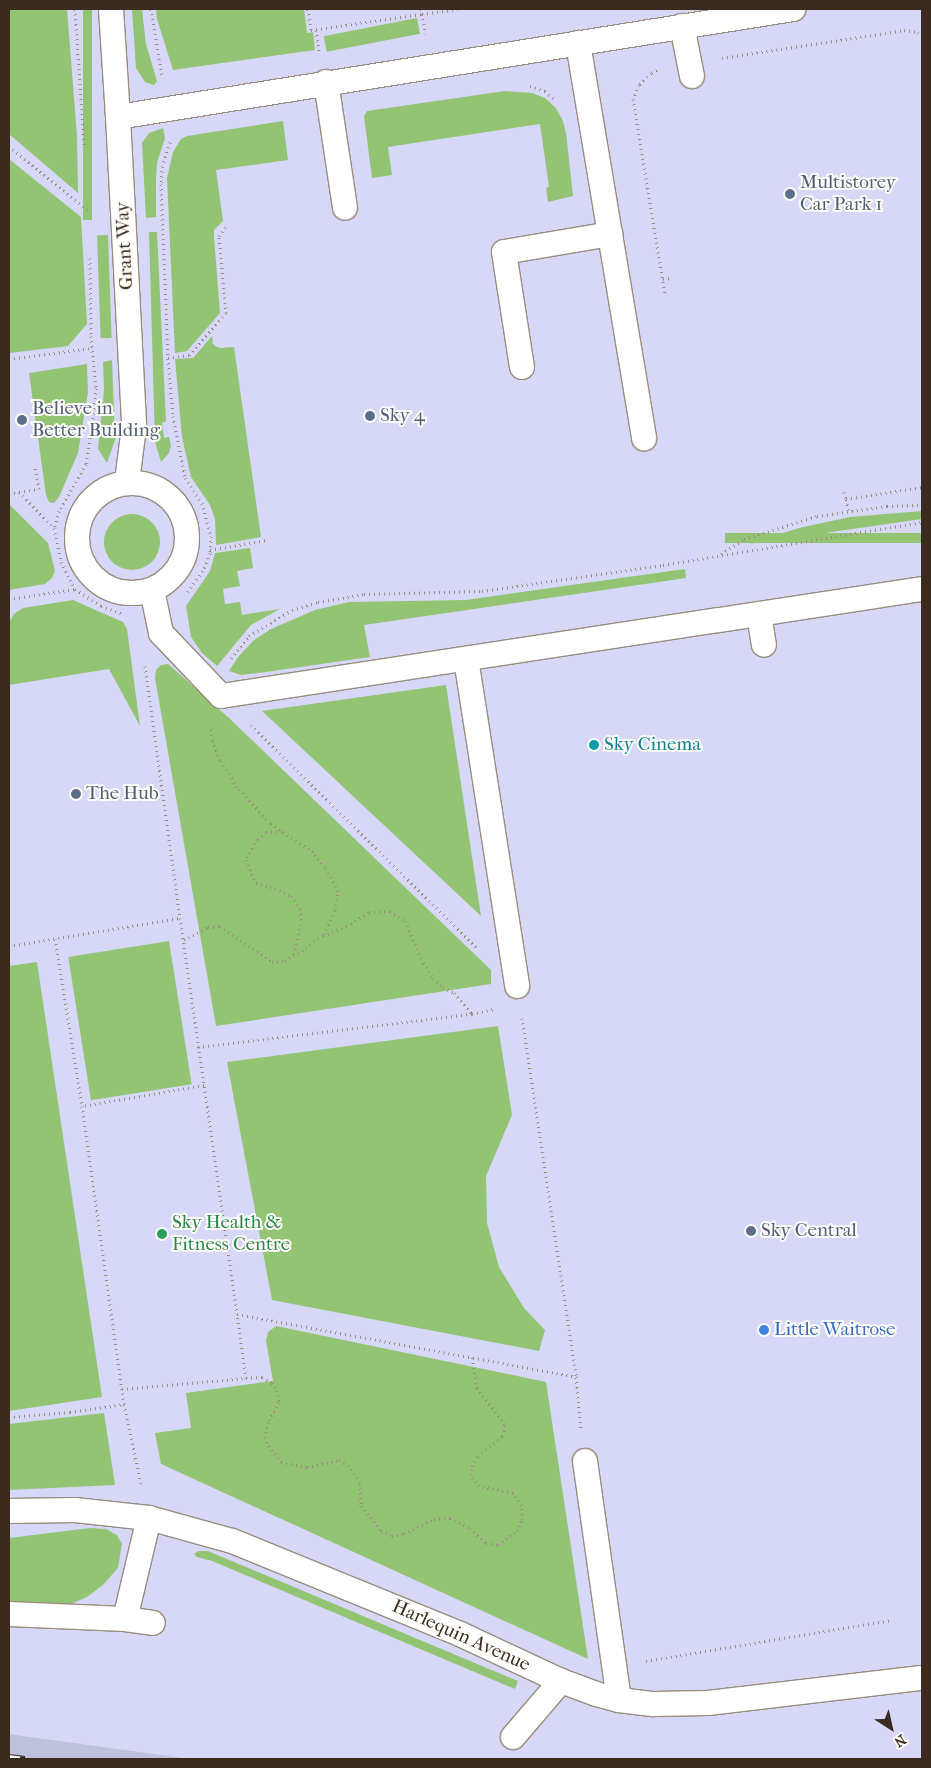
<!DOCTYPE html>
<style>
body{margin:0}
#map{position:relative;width:931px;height:1768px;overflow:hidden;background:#f4eedb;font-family:"IM FELL French Canon",serif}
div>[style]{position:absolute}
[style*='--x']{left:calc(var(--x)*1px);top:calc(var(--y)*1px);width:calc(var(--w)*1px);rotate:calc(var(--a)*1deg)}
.built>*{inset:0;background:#d7d7f8}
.industrial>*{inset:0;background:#bfc2dd}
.green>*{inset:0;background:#93c474;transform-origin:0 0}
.round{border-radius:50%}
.path>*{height:3px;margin-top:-1.5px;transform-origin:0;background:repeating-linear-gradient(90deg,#988c7c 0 1px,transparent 0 5px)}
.roads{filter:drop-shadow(1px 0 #988c7c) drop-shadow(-1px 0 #988c7c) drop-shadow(0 1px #988c7c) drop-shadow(0 -1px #988c7c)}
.service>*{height:24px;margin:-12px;padding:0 12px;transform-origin:12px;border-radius:12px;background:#fff}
.service>.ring{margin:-12px;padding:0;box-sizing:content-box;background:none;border:24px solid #fff;border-radius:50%}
.rail>*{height:5.5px;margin-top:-2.75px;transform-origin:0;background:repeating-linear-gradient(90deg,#fdfcf7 0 11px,#3b2a1e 0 22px);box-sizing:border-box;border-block:1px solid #3b2a1e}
.dots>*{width:14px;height:14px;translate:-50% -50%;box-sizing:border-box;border:2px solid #fdfcf7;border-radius:50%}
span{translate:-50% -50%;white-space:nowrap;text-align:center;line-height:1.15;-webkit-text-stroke:4px #fdfcf7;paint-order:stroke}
.service-label{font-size:19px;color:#4e5e75}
.left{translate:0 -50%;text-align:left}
.street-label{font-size:19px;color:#3b2a1e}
.culture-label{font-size:19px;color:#0d838f}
.leisure-label{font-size:19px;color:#27864d}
.shop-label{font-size:19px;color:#366cbe}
.frame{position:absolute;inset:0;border:10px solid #3b2a1e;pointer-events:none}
.north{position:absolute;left:866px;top:1703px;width:50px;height:50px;-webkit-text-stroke:4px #fdfcf7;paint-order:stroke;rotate:145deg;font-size:14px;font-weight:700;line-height:20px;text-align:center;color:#3b2a1e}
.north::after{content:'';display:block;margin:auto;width:18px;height:22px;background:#3b2a1e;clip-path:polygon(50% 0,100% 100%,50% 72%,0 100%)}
</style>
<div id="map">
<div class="built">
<div style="clip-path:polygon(9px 9px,922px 9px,922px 1759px,192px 1759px,9px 1734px)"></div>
</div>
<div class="industrial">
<div style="clip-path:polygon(9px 1734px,192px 1759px,9px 1759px)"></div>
</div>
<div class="green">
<div style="clip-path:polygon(9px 9px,67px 9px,77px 136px,78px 193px,9px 134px)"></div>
<div style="left:83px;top:9px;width:9px;height:211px"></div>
<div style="clip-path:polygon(132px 9px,142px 9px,146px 44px,157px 81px,154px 85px,145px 82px,136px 68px)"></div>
<div style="clip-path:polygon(156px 9px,304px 9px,307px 33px,313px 32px,315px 50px,173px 70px,157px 19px)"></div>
<div style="left:417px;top:18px;width:16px;height:95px;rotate:79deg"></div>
<div style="clip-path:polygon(505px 91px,532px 93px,545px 98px,556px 108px,563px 121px,566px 133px,573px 196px,548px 202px,546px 188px,549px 187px,540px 124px,388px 147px,392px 175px,372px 178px,364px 116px,367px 111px)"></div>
<div style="clip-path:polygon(283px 121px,288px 160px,216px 170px,223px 221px,214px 230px,214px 237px,220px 313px,187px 351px,175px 353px,167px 178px,173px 152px,181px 139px,187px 136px)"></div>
<div style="clip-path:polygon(163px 128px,165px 138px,157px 163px,156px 179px,156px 217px,146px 218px,142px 143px,149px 133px)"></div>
<div style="clip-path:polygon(9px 159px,81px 217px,87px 324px,68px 346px,9px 353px)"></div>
<div style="clip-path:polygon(149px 232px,157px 232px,166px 421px,162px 423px,164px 438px,169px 437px,171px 446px,169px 453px,161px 462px,155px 442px)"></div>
<div style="left:108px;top:235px;width:103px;height:11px;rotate:88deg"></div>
<div style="clip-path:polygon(212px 336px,213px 344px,217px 347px,221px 348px,234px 347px,261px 537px,216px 545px,215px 519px,210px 505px,191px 477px,182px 437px,175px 359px,193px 358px)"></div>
<div style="clip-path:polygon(112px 360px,115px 440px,107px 463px,98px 449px,104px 390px,103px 362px)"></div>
<div style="clip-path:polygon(87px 364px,88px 392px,78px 453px,59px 497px,54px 503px,49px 502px,46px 495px,29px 373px)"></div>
<div style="clip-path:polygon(9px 504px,48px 543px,55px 571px,52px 578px,45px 584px,9px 590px)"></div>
<div style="clip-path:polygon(922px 511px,922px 519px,749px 544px,799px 528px,850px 517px)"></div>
<div class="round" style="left:104px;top:514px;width:56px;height:56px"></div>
<div style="left:922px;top:533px;width:10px;height:197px;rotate:90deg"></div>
<div style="clip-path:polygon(250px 548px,253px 568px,237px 571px,240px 586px,223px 589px,225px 604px,240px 602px,242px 615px,280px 609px,251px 625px,217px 666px,202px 653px,191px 637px,186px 606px,210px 571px,215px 553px)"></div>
<div style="clip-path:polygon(685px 569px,686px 578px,364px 625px,370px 657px,259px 673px,241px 675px,229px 671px,238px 657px,254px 640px,271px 629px,315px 610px,349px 602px,466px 600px)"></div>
<div style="clip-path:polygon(73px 600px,123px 622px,127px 629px,140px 726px,109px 669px,9px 685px,9px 622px,14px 614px,23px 608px)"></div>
<div style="clip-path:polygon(168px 664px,229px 718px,491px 970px,491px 984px,216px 1026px,155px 678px,156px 670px,161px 665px)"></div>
<div style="clip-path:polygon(446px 685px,481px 916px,262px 711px)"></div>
<div style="left:169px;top:941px;width:145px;height:102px;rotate:81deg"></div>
<div style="clip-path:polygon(37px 962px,102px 1397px,9px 1411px,9px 966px)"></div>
<div style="clip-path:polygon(498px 1026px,512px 1115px,486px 1176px,487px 1223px,499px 1267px,524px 1308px,545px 1330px,539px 1351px,272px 1300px,227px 1062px)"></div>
<div style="clip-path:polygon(276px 1326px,546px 1382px,588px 1659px,161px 1464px,155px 1433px,191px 1428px,186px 1393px,273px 1381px,266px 1341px,268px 1332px)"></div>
<div style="clip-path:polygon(104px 1413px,115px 1485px,9px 1490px,9px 1424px)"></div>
<div style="clip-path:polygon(90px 1528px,106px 1529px,117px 1535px,122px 1544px,118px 1568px,103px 1585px,87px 1597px,66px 1606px,9px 1609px,9px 1538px)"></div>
<div style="clip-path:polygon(198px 1551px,208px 1551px,518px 1681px,515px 1689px,212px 1561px,197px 1557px,194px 1554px)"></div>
</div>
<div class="path">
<div style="--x:75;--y:9;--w:136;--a:86.2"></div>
<div style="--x:151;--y:9;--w:68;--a:80.7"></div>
<div style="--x:308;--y:9;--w:21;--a:82"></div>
<div style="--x:311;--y:30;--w:112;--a:-8.2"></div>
<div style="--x:422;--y:14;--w:20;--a:81"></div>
<div style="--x:421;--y:9;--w:5;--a:79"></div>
<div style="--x:422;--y:14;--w:36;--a:-8"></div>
<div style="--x:316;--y:30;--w:22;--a:82"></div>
<div style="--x:722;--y:58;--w:184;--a:-8.7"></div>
<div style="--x:904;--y:30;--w:14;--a:8"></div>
<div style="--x:918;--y:32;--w:6;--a:45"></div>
<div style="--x:657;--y:70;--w:7;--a:153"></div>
<div style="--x:651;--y:73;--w:17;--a:135"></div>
<div style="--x:639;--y:85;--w:15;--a:113"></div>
<div style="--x:633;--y:99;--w:198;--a:80.7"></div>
<div style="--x:530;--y:86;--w:16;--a:18"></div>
<div style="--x:545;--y:91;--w:11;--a:41"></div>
<div style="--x:170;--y:142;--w:25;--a:108"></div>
<div style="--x:162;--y:166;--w:18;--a:93"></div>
<div style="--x:161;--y:184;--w:174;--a:87.7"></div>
<div style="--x:168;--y:358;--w:58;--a:85.1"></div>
<div style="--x:173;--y:416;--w:63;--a:79"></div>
<div style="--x:185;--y:478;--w:30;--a:56"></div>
<div style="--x:202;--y:503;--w:34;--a:75"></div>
<div style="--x:211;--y:536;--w:17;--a:93"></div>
<div style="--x:210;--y:553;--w:19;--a:111"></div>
<div style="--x:203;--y:571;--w:29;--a:126"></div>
<div style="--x:9;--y:146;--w:102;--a:39.4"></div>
<div style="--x:90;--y:258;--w:78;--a:89.3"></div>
<div style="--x:91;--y:336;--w:52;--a:84.5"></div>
<div style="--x:96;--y:388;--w:25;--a:95"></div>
<div style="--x:94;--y:413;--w:52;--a:98.9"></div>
<div style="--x:86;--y:464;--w:54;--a:119.9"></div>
<div style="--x:59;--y:511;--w:18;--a:106"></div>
<div style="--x:54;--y:528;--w:35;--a:78"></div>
<div style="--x:61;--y:562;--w:30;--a:63"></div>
<div style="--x:75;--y:589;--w:31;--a:33"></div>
<div style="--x:101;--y:606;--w:23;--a:20"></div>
<div style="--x:663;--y:279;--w:8;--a:-7"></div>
<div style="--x:168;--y:358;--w:21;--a:-8"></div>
<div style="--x:189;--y:355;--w:56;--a:-48.6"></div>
<div style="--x:226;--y:313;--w:77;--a:-95.2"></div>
<div style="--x:219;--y:236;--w:12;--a:-55"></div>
<div style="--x:9;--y:359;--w:84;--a:-7.5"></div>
<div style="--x:19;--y:492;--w:20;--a:-9"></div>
<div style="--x:39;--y:489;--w:21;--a:-101"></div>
<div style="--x:844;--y:492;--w:7;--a:74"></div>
<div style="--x:9;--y:494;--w:10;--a:-11"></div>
<div style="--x:19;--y:492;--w:50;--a:45.8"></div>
<div style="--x:848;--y:510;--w:11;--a:-100"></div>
<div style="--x:846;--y:499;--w:77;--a:-9"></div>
<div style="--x:210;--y:550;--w:58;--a:-10"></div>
<div style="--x:721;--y:554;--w:27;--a:-33"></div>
<div style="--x:744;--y:539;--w:77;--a:-17.5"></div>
<div style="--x:817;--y:516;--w:71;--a:-8.1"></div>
<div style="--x:887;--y:506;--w:35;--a:-2"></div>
<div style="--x:9;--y:599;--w:67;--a:-8.6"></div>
<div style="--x:231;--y:658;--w:28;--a:-51"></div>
<div style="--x:249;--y:636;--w:50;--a:-31.2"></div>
<div style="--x:292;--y:610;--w:27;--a:-17"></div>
<div style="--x:318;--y:602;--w:47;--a:-9.9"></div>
<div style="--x:364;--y:594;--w:118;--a:-1.5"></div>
<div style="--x:482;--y:591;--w:183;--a:-8.2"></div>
<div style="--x:663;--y:565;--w:263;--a:-9.4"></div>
<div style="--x:145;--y:666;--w:254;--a:82.1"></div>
<div style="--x:251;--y:725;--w:316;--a:44.6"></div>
<div style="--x:282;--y:831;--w:16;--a:176"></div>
<div style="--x:266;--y:832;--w:11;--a:142"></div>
<div style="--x:257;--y:839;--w:24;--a:118"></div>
<div style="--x:246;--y:860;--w:25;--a:67"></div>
<div style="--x:256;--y:883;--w:20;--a:15"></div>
<div style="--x:275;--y:888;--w:18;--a:27"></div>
<div style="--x:291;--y:896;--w:16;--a:55"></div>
<div style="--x:300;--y:909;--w:15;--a:86"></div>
<div style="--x:301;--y:924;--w:32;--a:104"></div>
<div style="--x:323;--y:936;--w:30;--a:-23"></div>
<div style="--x:351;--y:924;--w:22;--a:-34"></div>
<div style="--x:369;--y:912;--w:21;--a:-3"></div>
<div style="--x:390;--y:911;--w:18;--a:34"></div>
<div style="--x:405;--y:921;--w:46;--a:66.8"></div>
<div style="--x:423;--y:963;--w:18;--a:56"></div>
<div style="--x:433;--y:978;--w:13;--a:42"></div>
<div style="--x:443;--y:987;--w:13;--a:29"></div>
<div style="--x:454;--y:993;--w:28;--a:49"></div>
<div style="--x:472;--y:1014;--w:23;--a:-13"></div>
<div style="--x:55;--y:939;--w:169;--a:80.8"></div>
<div style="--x:184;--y:940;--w:27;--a:-28"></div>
<div style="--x:208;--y:927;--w:12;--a:-5"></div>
<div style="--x:220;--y:926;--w:63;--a:34.7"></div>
<div style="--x:272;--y:962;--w:13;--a:-4"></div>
<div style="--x:285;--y:961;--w:25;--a:-32"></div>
<div style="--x:306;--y:948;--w:23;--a:-38"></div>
<div style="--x:324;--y:934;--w:26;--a:-65"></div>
<div style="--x:335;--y:910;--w:19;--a:-81"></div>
<div style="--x:338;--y:891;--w:27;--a:-118"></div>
<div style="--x:325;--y:867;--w:19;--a:-129"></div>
<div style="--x:313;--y:852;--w:52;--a:-146"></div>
<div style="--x:270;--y:823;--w:49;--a:-132.5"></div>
<div style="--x:237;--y:787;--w:32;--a:-122"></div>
<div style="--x:220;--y:760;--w:22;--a:-112"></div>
<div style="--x:212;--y:740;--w:13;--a:-94"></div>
<div style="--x:9;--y:946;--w:173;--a:-9.3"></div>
<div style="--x:180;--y:918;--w:400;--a:81.8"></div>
<div style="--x:237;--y:1314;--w:345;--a:10.5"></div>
<div style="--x:522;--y:1018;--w:363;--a:81.4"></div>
<div style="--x:576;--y:1377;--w:53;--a:84.6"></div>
<div style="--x:198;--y:1047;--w:276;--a:-6.9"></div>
<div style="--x:204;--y:1085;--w:124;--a:170.2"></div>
<div style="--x:82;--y:1106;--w:286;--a:82"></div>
<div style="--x:122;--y:1389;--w:124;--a:-5.1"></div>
<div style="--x:246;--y:1378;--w:65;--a:-98"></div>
<div style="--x:246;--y:1378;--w:16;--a:-4"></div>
<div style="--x:262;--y:1377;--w:12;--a:31"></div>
<div style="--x:272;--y:1383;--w:9;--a:54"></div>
<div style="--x:277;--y:1390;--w:12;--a:81"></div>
<div style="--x:279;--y:1402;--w:23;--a:119"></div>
<div style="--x:268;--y:1422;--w:15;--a:101"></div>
<div style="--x:265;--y:1437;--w:9;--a:72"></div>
<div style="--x:268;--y:1446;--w:21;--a:51"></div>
<div style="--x:281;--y:1462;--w:26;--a:11"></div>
<div style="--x:307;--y:1467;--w:33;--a:-12"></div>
<div style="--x:339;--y:1460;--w:10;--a:29"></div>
<div style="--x:348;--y:1465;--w:22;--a:56"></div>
<div style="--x:360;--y:1483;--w:23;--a:88"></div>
<div style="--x:361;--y:1506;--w:32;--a:51"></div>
<div style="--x:381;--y:1531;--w:12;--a:24"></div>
<div style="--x:392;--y:1536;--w:12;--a:-9"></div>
<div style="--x:404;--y:1534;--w:34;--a:-27"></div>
<div style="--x:434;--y:1519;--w:16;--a:-4"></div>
<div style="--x:450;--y:1518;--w:22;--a:27"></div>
<div style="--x:470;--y:1528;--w:22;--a:43"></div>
<div style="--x:486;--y:1543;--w:12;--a:9"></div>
<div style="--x:498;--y:1545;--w:24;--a:-36"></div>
<div style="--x:517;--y:1531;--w:13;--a:-67"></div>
<div style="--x:522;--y:1519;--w:14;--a:-90"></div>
<div style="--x:522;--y:1505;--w:15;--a:-127"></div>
<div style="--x:513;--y:1493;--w:35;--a:-168"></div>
<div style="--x:479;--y:1486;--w:14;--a:-126"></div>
<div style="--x:471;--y:1475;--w:9;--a:-84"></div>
<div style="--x:472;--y:1466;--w:12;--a:-59"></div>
<div style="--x:478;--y:1456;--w:32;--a:-39"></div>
<div style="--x:503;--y:1436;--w:12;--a:-81"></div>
<div style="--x:505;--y:1424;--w:46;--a:-127.9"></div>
<div style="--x:477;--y:1388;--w:32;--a:-99"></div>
<div style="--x:124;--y:1404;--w:81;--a:77.9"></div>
<div style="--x:9;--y:1417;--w:61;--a:-4.7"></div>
<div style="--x:70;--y:1412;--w:55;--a:-8.4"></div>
<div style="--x:124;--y:1404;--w:15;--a:-98"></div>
<div style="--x:646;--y:1661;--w:249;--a:-9.5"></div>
</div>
<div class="roads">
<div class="service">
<div style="--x:111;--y:9;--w:108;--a:86.3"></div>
<div style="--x:118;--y:117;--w:310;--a:87"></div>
<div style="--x:134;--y:427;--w:55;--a:97.3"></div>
<div style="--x:682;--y:26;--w:51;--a:78.7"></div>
<div style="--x:578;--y:43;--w:401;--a:80.5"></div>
<div style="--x:326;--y:82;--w:127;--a:81.4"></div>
<div style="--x:118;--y:117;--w:684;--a:-9.09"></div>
<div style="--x:522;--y:367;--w:116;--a:-98.9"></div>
<div style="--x:504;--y:252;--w:108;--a:-9.6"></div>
<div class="ring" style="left:77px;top:483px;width:86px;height:86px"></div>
<div style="--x:152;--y:590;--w:44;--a:78.2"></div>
<div style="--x:161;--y:633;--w:87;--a:46.4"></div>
<div style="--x:221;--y:696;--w:709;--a:-8.68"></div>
<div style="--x:759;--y:614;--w:31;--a:81"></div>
<div style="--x:466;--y:659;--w:331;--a:81.1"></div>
<div style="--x:585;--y:1461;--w:241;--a:81.9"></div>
<div style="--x:9;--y:1511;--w:66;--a:-0.9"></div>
<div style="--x:75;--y:1510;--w:74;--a:6.2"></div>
<div style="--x:149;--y:1518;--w:86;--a:15.5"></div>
<div style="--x:232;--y:1541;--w:246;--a:22.2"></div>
<div style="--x:460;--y:1634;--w:111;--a:25"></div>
<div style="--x:561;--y:1681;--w:37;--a:20"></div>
<div style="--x:596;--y:1694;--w:24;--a:15"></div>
<div style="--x:619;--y:1700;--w:35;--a:7"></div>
<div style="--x:654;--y:1704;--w:54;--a:-1.1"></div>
<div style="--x:708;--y:1703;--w:215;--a:-6.7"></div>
<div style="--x:9;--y:1614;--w:116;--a:2.5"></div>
<div style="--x:125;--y:1619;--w:28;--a:8"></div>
<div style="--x:125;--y:1619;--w:104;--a:-76.6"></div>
<div style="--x:513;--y:1737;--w:74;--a:-49.4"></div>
</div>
</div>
<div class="rail">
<div style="--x:9;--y:1757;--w:16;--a:7"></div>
</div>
<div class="dots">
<div style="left:790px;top:194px;background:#5c6f8a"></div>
<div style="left:370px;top:416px;background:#5c6f8a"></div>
<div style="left:22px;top:420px;background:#5c6f8a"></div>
<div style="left:594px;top:745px;background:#0f9aa8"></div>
<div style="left:76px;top:794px;background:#5c6f8a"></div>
<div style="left:751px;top:1231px;background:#5c6f8a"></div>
<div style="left:162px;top:1234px;background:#2e9e5b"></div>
<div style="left:764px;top:1330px;background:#3f7fe0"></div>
</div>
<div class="service-label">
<span class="left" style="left:800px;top:194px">Multistorey<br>Car Park 1</span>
<span class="left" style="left:32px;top:420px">Believe in<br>Better Building</span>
<span class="left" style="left:380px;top:416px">Sky 4</span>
<span class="left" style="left:86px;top:794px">The Hub</span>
<span class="left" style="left:761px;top:1231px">Sky Central</span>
</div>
<div class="street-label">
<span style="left:125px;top:246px;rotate:-93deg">Grant Way</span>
<span style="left:461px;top:1636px;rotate:24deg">Harlequin Avenue</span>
</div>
<div class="culture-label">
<span class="left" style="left:604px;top:745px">Sky Cinema</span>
</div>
<div class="leisure-label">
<span class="left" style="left:172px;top:1234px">Sky Health &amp;<br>Fitness Centre</span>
</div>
<div class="shop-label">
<span class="left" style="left:774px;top:1330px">Little Waitrose</span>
</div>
<div class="frame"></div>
<div class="north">N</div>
</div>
